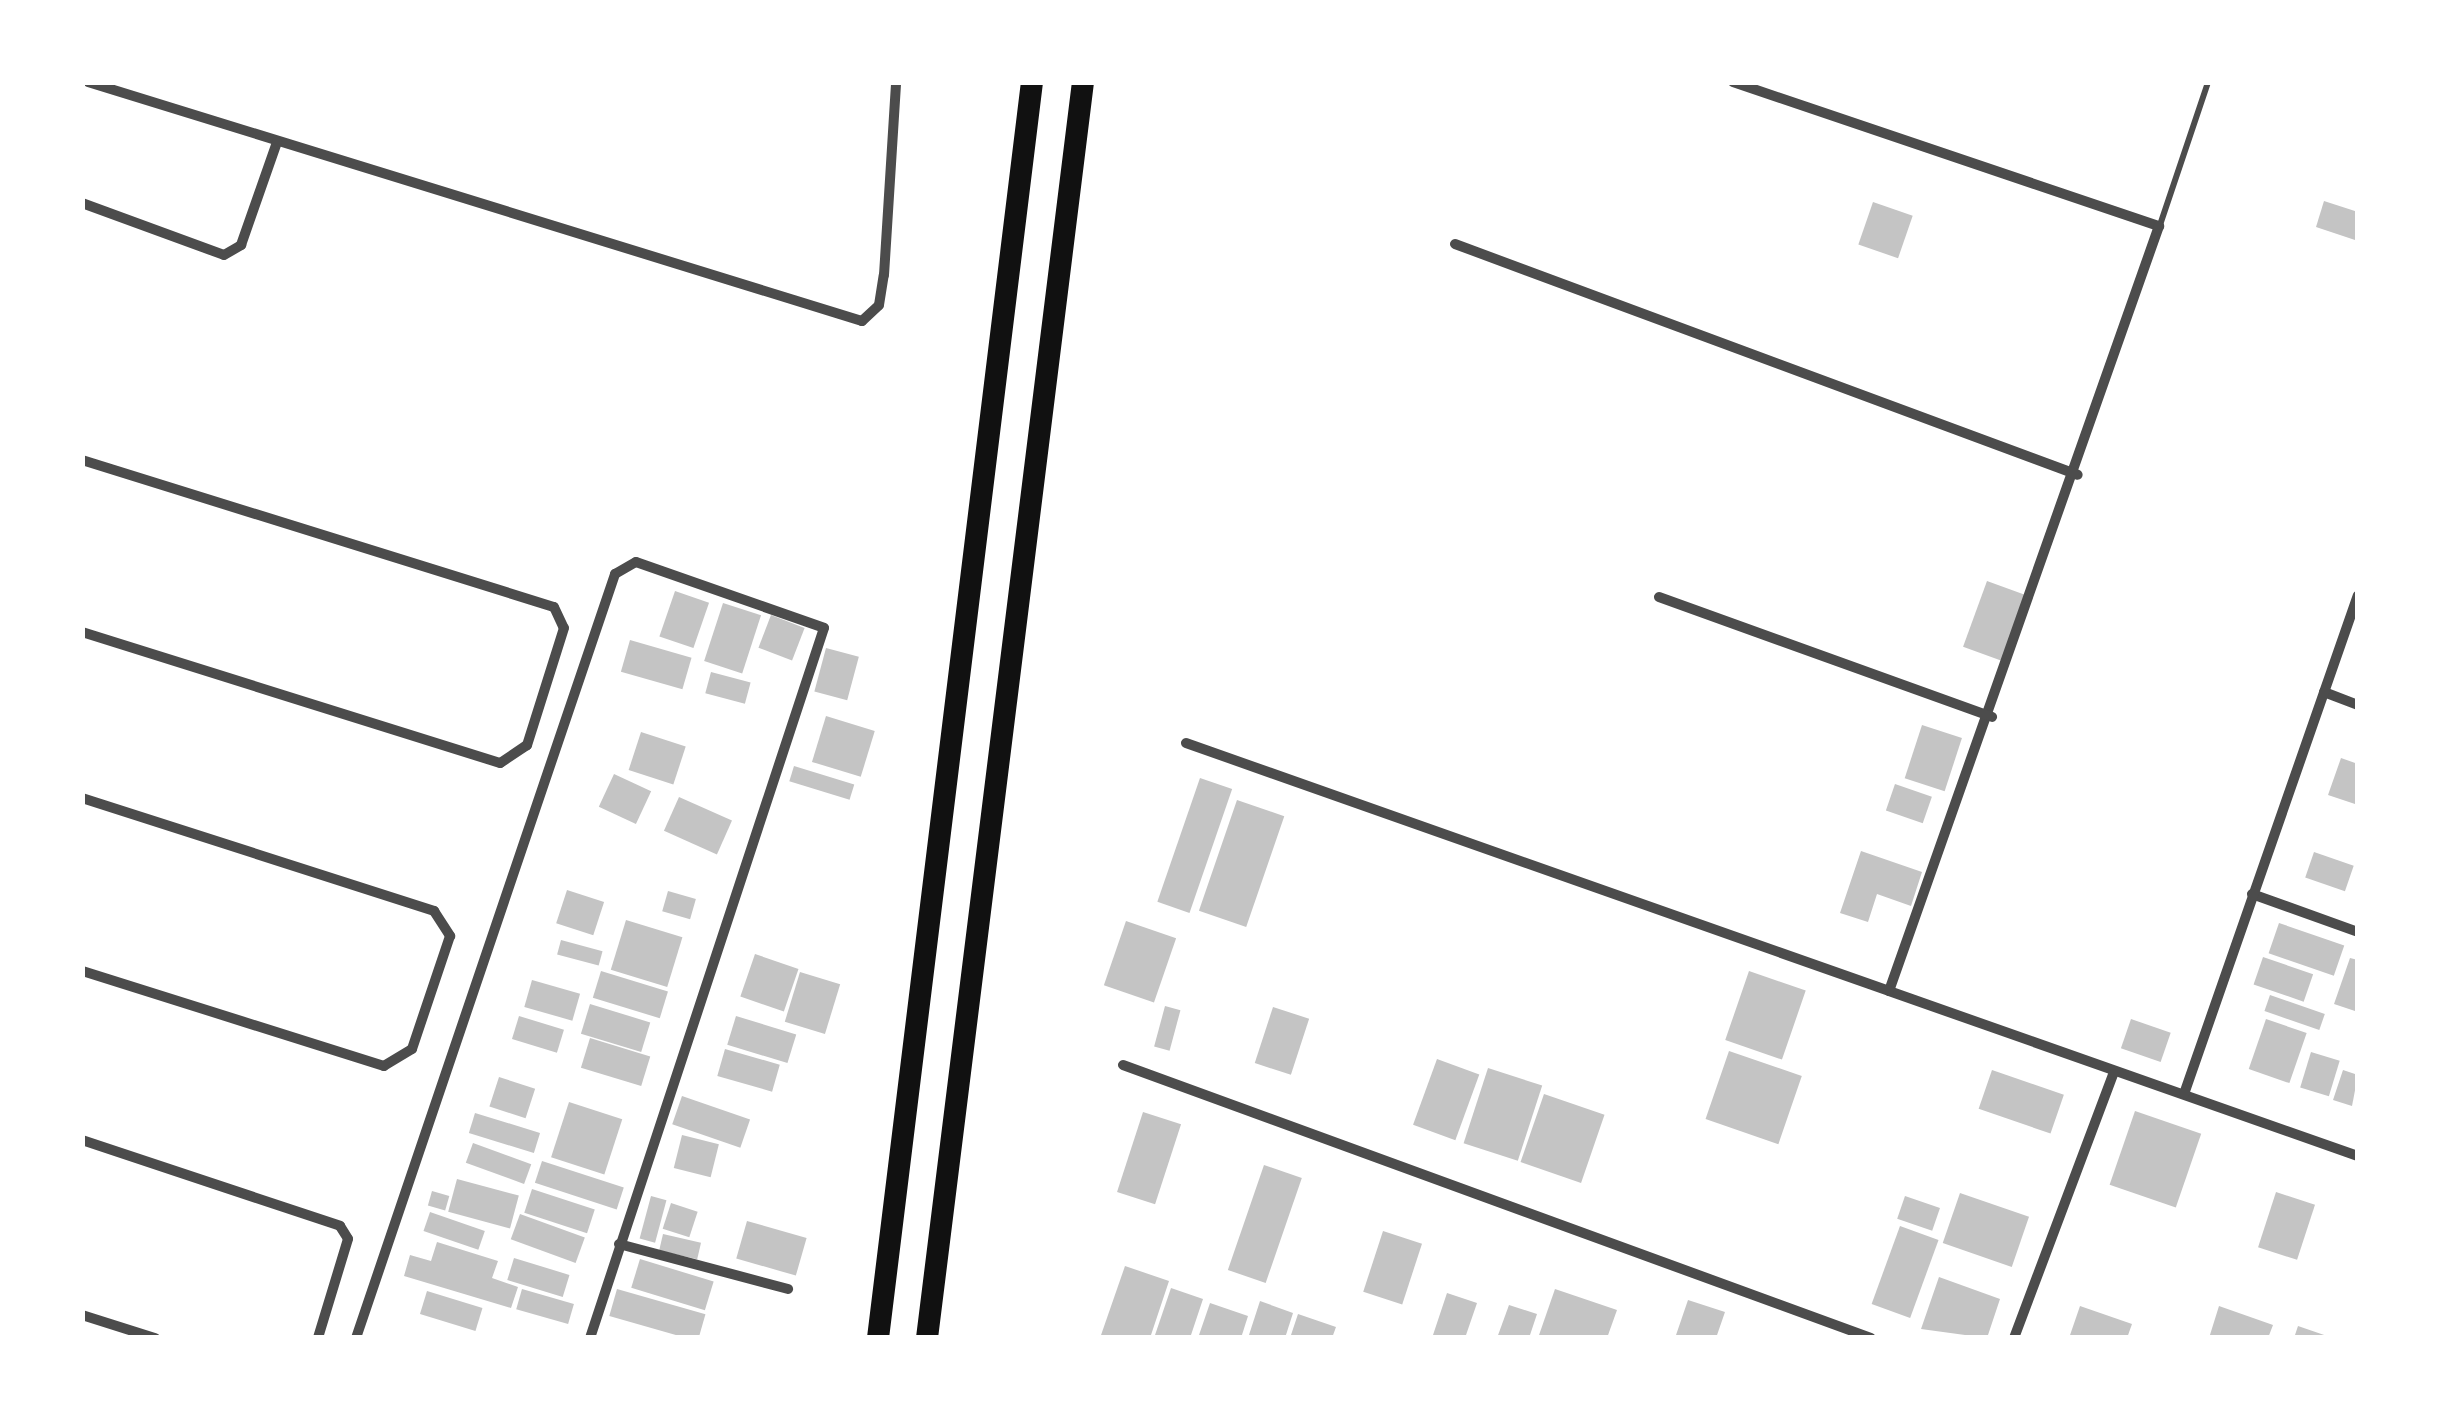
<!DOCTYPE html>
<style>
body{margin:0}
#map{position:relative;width:2440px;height:1420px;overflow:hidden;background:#fff;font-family:Helvetica,sans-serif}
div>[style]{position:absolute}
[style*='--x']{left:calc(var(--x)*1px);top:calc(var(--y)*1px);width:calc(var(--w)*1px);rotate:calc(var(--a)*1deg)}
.building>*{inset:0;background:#c4c4c4;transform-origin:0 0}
.service>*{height:6px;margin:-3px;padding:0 3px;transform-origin:3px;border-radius:3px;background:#4c4c4c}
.minor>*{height:10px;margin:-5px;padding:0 5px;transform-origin:5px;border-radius:5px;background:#4c4c4c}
.motorway>*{height:22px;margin:-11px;padding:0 11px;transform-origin:11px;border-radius:11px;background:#111}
span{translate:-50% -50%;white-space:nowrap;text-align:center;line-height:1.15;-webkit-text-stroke:8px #fff;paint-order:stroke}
.frame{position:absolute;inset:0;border:85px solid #fff;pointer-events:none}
</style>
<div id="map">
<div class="building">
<div style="clip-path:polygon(2324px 201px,2358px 212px,2358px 241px,2316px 227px)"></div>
<div style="left:1873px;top:202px;width:42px;height:45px;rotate:19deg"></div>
<div style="left:1987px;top:581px;width:41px;height:70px;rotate:20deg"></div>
<div style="left:675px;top:591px;width:36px;height:48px;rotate:19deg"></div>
<div style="left:723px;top:603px;width:40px;height:61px;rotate:18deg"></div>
<div style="left:771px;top:615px;width:36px;height:35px;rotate:21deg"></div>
<div style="left:630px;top:640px;width:64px;height:33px;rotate:16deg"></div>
<div style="left:826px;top:648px;width:34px;height:45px;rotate:15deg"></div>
<div style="left:711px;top:672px;width:41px;height:22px;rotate:15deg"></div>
<div style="left:826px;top:716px;width:51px;height:48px;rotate:17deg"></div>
<div style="left:1922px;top:725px;width:42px;height:56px;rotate:18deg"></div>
<div style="left:641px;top:732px;width:47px;height:40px;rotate:18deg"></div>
<div style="clip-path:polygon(2341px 758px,2358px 764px,2358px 805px,2328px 795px)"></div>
<div style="left:794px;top:766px;width:63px;height:16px;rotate:17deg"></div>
<div style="left:614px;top:774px;width:41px;height:36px;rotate:25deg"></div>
<div style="left:1200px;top:778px;width:34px;height:131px;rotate:19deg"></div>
<div style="left:1895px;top:784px;width:39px;height:28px;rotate:19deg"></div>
<div style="left:679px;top:797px;width:58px;height:37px;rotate:24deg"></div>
<div style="left:1237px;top:800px;width:50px;height:117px;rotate:19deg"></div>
<div style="clip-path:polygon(1861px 851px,1922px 872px,1911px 906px,1877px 894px,1868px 922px,1840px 913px)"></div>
<div style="left:2314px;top:852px;width:42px;height:27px;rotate:19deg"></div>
<div style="left:567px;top:890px;width:39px;height:35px;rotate:18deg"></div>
<div style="left:668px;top:891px;width:29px;height:21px;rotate:16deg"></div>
<div style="left:626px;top:920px;width:59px;height:52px;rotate:17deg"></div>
<div style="left:1126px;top:921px;width:53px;height:68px;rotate:19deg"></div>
<div style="left:2279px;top:923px;width:69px;height:32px;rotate:19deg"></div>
<div style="left:561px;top:940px;width:43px;height:15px;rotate:15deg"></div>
<div style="left:755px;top:954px;width:46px;height:45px;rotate:19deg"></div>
<div style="left:2263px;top:957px;width:53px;height:29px;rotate:19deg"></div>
<div style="clip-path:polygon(2350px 958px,2358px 960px,2358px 1012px,2334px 1004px)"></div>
<div style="left:601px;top:971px;width:70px;height:28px;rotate:17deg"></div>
<div style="left:1749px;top:971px;width:60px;height:73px;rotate:19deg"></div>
<div style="left:800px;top:972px;width:42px;height:52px;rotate:17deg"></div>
<div style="left:532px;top:980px;width:50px;height:28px;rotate:16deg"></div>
<div style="left:2270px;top:995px;width:58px;height:17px;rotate:19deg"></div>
<div style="left:590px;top:1004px;width:63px;height:31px;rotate:17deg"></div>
<div style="left:1165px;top:1006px;width:16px;height:42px;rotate:15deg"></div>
<div style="left:1273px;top:1007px;width:38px;height:59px;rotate:18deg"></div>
<div style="left:519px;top:1016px;width:47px;height:24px;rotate:17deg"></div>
<div style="left:736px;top:1016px;width:63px;height:30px;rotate:17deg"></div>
<div style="left:2131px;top:1019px;width:42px;height:31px;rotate:19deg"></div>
<div style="left:2266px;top:1019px;width:43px;height:53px;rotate:19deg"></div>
<div style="left:590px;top:1038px;width:63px;height:31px;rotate:17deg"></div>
<div style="left:725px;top:1049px;width:57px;height:28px;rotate:16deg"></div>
<div style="left:1729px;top:1051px;width:77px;height:72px;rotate:19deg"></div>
<div style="left:2311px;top:1052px;width:30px;height:37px;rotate:17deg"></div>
<div style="left:1437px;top:1059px;width:45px;height:70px;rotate:20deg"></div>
<div style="left:1488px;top:1068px;width:57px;height:79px;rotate:18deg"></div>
<div style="left:1992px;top:1070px;width:76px;height:41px;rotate:19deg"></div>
<div style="clip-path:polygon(2343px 1070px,2358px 1075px,2352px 1106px,2333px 1100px)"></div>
<div style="left:499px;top:1077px;width:38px;height:31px;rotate:18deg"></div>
<div style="left:1544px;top:1094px;width:64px;height:72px;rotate:19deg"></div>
<div style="left:682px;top:1096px;width:72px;height:30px;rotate:19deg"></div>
<div style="left:569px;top:1102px;width:56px;height:58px;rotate:18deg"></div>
<div style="left:2135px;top:1111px;width:70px;height:78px;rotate:19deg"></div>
<div style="left:1143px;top:1112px;width:40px;height:84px;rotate:18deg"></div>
<div style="left:475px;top:1113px;width:68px;height:21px;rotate:17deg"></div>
<div style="left:682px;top:1135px;width:38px;height:34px;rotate:14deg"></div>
<div style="left:473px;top:1143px;width:62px;height:21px;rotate:20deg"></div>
<div style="left:542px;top:1161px;width:86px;height:23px;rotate:18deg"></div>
<div style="left:1264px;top:1165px;width:40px;height:111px;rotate:19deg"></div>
<div style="left:457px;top:1179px;width:64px;height:34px;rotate:15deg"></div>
<div style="left:532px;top:1189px;width:66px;height:25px;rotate:18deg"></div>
<div style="left:432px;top:1191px;width:18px;height:15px;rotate:16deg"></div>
<div style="left:2276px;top:1192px;width:41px;height:58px;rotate:18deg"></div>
<div style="left:1960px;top:1193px;width:73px;height:53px;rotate:19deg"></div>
<div style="left:651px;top:1196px;width:16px;height:44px;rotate:15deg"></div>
<div style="left:1905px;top:1196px;width:37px;height:24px;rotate:19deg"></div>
<div style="left:671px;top:1203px;width:28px;height:27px;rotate:18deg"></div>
<div style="left:430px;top:1212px;width:58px;height:20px;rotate:19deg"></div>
<div style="left:520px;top:1214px;width:69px;height:27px;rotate:20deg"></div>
<div style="left:747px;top:1221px;width:62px;height:39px;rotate:16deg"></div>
<div style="left:1900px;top:1226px;width:41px;height:83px;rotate:20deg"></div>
<div style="left:1383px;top:1231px;width:41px;height:64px;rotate:18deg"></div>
<div style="left:663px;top:1234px;width:39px;height:17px;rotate:13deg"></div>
<div style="clip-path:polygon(437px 1242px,498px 1261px,492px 1278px,518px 1287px,511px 1308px,404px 1276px,410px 1255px,431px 1261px)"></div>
<div style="left:514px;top:1258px;width:58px;height:23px;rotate:17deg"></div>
<div style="left:640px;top:1259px;width:77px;height:30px;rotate:17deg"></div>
<div style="clip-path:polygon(1125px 1266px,1169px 1281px,1150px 1338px,1100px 1338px)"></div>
<div style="clip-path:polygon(1939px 1277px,2000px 1299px,1987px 1338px,1921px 1329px)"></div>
<div style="clip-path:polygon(1171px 1288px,1203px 1299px,1190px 1338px,1154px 1338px)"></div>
<div style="left:522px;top:1289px;width:54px;height:21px;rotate:16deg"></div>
<div style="left:617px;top:1289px;width:92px;height:28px;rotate:16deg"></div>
<div style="clip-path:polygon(1555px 1289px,1617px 1310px,1607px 1338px,1538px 1338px)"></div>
<div style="left:427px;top:1291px;width:58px;height:24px;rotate:17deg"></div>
<div style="clip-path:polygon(1447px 1293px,1477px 1303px,1465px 1338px,1432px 1338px)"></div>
<div style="clip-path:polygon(1688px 1300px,1725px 1312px,1716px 1338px,1675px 1338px)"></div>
<div style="clip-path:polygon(1260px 1301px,1293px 1313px,1285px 1338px,1248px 1338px)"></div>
<div style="clip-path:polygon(1210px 1303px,1248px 1316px,1241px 1338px,1198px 1338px)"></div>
<div style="clip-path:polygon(1509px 1305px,1537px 1314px,1529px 1338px,1497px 1338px)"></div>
<div style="clip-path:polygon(2080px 1306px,2132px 1324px,2127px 1338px,2069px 1338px)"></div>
<div style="clip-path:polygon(2219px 1306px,2273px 1325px,2268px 1338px,2209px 1338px)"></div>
<div style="clip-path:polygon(1298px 1314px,1336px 1327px,1332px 1338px,1290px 1338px)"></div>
<div style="clip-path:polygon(2298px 1326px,2330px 1337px,2329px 1338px,2294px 1338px)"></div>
</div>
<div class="service">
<div style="--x:2160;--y:225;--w:151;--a:-71.4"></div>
</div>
<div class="minor">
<div style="--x:88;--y:82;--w:810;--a:17.16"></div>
<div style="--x:862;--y:321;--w:23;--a:-43"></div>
<div style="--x:879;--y:305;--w:30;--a:-81"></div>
<div style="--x:884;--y:275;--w:193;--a:-86.4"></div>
<div style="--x:1733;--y:82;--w:450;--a:18.7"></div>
<div style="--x:2159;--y:226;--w:811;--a:109.44"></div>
<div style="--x:1889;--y:991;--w:497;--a:19.4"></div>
<div style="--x:82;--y:203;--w:151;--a:20.1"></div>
<div style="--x:224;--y:255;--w:20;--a:-30"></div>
<div style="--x:241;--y:245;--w:109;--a:-70.7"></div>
<div style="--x:1455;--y:244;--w:664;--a:20.34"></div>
<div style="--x:82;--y:460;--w:494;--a:17.3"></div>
<div style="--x:554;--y:607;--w:23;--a:65"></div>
<div style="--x:564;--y:628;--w:123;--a:107.5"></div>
<div style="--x:527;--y:745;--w:32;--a:146"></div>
<div style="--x:500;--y:763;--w:438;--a:-162.6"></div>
<div style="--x:1659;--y:597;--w:354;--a:19.8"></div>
<div style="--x:2324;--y:692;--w:36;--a:21"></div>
<div style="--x:1186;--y:743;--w:745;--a:19.43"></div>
<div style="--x:82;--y:798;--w:370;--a:17.8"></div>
<div style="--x:434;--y:911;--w:30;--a:57"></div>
<div style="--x:450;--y:936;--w:119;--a:108.6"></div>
<div style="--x:412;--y:1049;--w:33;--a:149"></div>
<div style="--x:384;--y:1066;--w:317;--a:-162.5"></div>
<div style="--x:2252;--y:894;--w:113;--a:19.7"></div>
<div style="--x:1123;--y:1065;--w:796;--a:20.05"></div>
<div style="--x:2184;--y:1094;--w:528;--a:-70.78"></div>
<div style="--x:82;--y:1140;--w:272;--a:18.4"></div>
<div style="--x:340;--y:1226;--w:15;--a:58"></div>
<div style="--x:348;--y:1239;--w:103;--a:106.9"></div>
<div style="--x:619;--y:1244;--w:175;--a:14.9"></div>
<div style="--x:82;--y:1315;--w:77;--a:17.5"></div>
<div style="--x:356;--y:1338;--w:807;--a:-71.27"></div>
<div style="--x:615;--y:574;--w:24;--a:-30"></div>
<div style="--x:636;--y:562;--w:199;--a:19.3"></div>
<div style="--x:824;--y:628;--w:748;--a:108.24"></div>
<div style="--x:2014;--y:1338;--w:282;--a:-69.4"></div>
</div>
<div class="motorway">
<div style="--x:878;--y:1338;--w:1265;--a:-83.01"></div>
<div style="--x:927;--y:1338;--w:1266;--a:-82.92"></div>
</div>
<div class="frame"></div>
</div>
